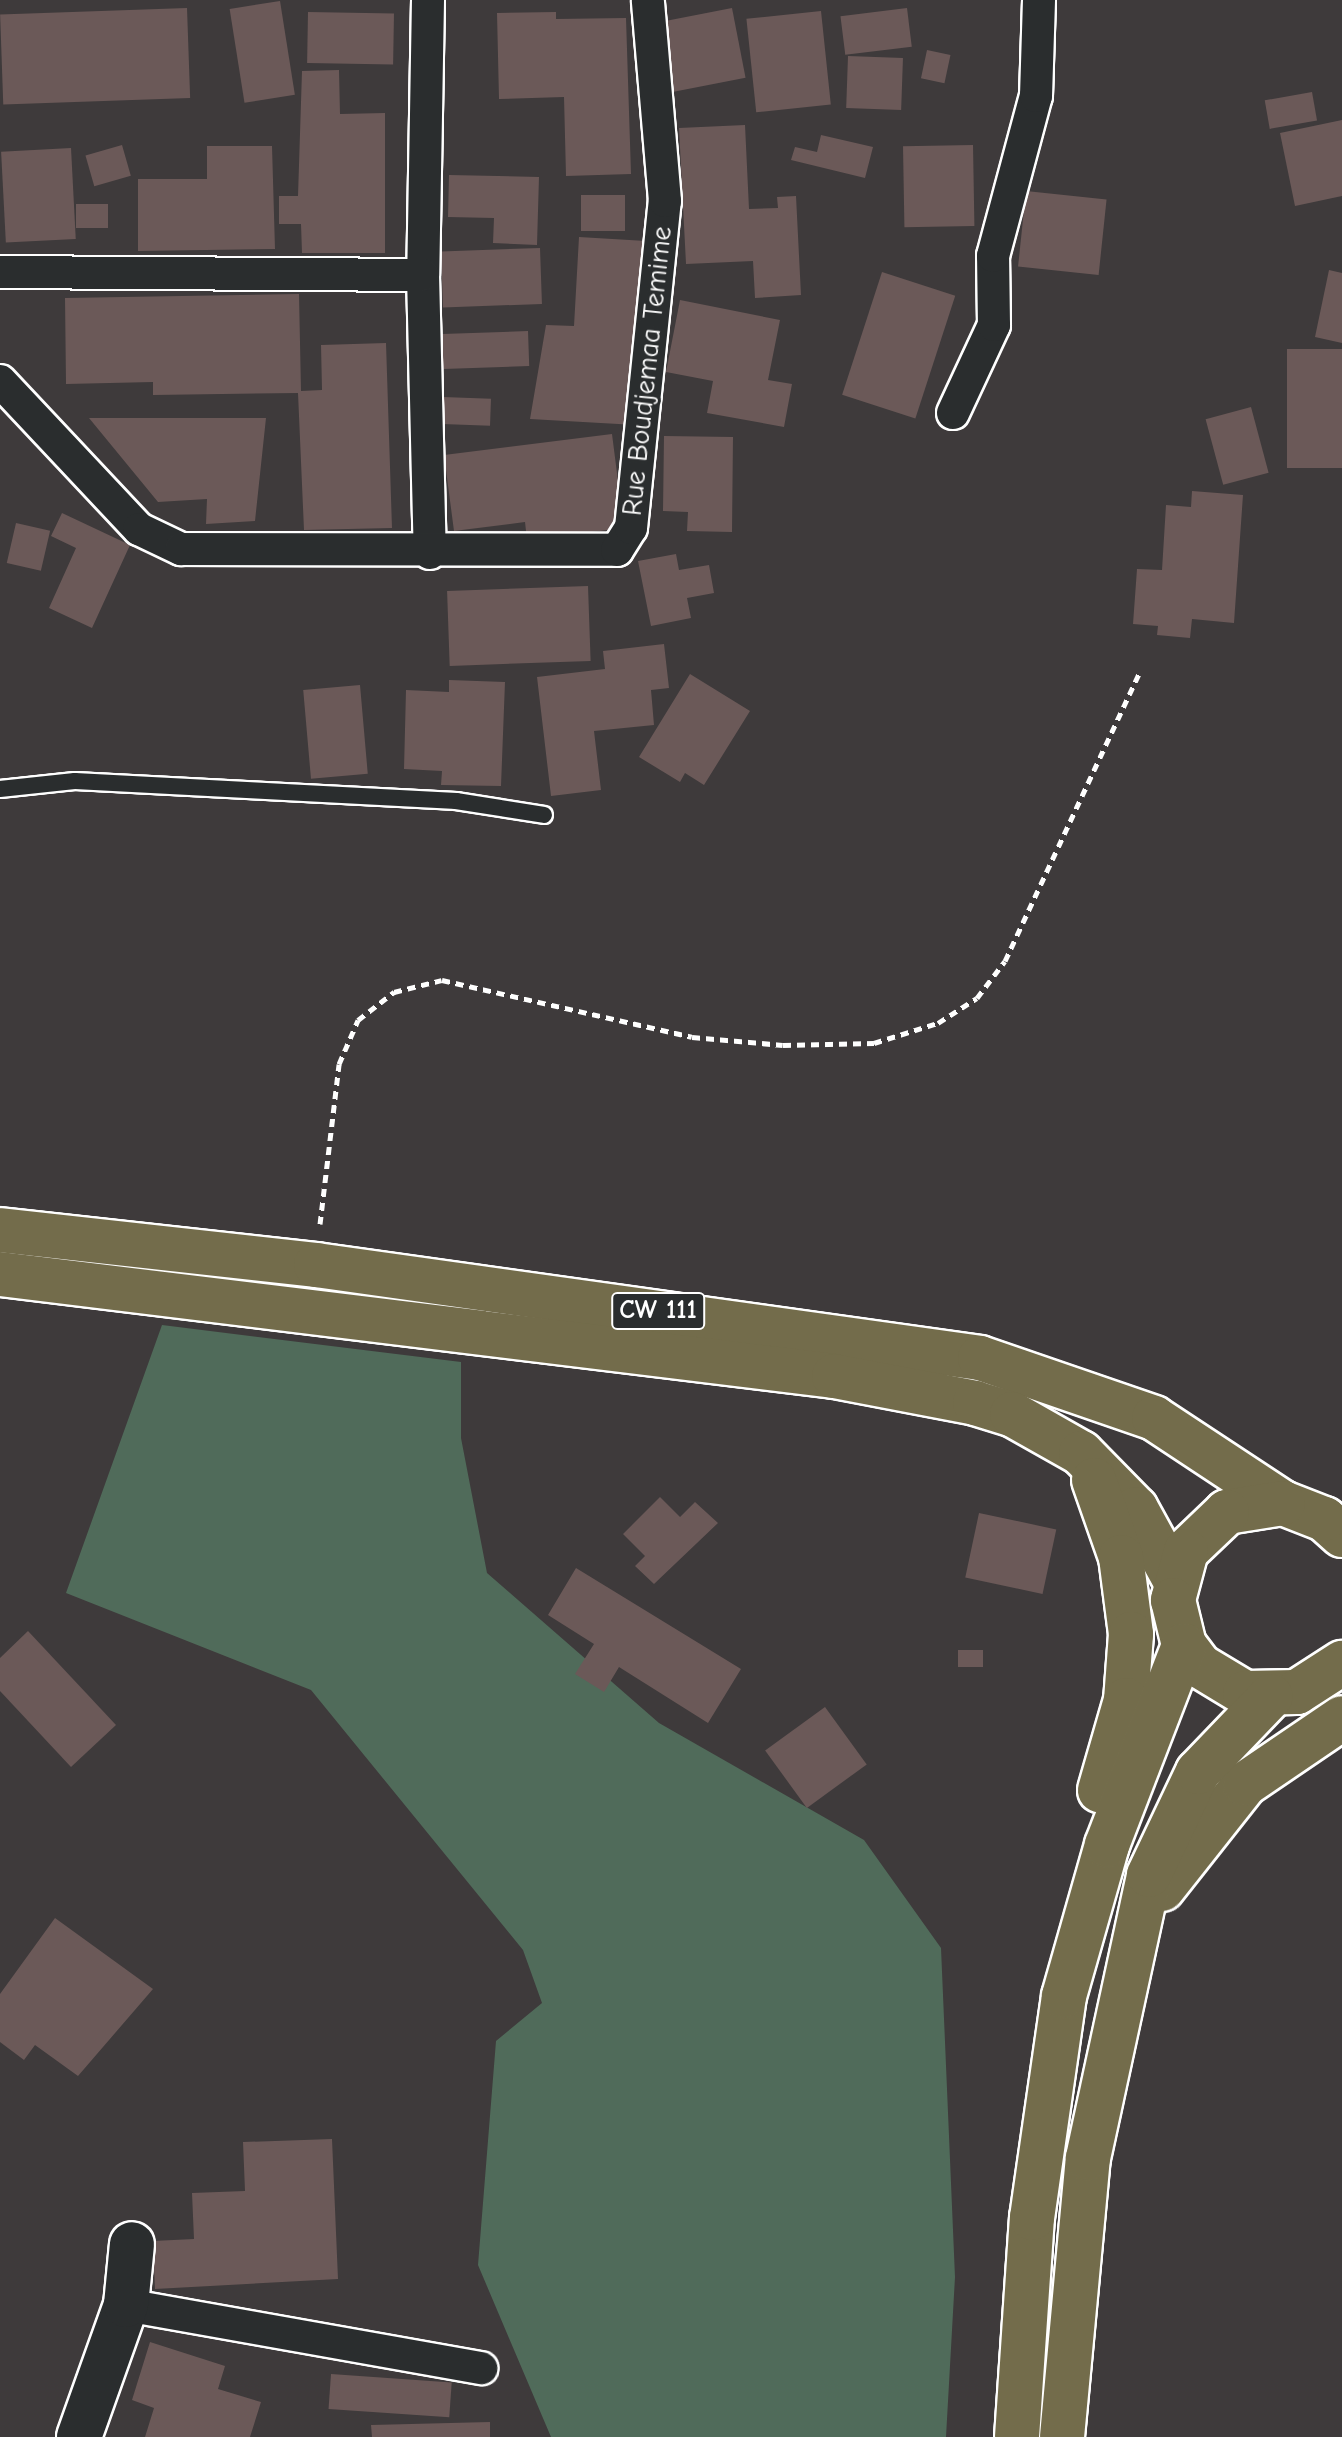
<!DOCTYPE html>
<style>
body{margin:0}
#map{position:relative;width:1342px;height:2437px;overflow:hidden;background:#3e3a3b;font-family:"Comic Neue",sans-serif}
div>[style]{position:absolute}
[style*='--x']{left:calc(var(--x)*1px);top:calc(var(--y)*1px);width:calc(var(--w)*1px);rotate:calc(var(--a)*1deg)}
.green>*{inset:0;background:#506b5a}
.building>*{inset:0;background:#6b5958;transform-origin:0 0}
.path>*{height:5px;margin-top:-2.5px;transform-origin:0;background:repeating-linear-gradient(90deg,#fff 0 8px,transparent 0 14px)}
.roads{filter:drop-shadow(2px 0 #fff) drop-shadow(-2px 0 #fff) drop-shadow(0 2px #fff) drop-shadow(0 -2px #fff)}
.lane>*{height:16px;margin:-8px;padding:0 8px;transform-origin:8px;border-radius:8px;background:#2a2d2e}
.street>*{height:32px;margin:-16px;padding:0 16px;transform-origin:16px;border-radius:16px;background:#2a2d2e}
.secondary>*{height:44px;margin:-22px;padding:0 22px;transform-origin:22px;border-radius:22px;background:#2a2d2e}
.highway>*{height:44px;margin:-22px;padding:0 22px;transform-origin:22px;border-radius:22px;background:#736c4b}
span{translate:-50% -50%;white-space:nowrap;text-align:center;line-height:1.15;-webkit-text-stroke:6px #2a2d2e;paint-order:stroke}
.shield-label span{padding:2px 6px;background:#2a2d2e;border:2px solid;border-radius:6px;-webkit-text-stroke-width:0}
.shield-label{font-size:26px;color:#fff;font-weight:700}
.street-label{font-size:28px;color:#fff}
</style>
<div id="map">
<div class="green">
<div style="clip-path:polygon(162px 1325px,461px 1362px,461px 1438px,487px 1573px,659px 1723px,864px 1840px,941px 1948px,955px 2277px,946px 2437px,551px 2437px,478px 2265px,496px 2041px,542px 2003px,523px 1950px,311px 1690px,66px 1593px)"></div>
</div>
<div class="building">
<div style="left:280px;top:1px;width:95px;height:51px;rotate:81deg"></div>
<div style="left:187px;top:8px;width:90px;height:187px;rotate:88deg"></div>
<div style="left:732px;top:8px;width:71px;height:77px;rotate:79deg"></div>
<div style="left:907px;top:8px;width:39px;height:67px;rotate:83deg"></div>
<div style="left:821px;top:11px;width:94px;height:75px;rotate:84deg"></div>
<div style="left:308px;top:12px;width:86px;height:51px;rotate:1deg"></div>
<div style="clip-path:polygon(556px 12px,556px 19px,626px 18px,631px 174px,566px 176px,564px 97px,499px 99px,497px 13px)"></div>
<div style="left:927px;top:50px;width:24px;height:29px;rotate:12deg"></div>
<div style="left:848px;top:56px;width:55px;height:52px;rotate:2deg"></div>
<div style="clip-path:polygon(339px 70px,340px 114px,385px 113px,385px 253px,302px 253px,301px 224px,279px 224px,279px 196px,298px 196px,302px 71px)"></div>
<div style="left:1312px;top:92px;width:29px;height:48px;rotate:80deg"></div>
<div style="clip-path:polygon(1342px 120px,1342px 196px,1295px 206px,1280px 133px)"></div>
<div style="clip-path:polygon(745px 125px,749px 209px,778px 208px,777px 197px,796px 196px,801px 295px,755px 298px,753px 261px,686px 264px,679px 128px)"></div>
<div style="clip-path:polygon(821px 135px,873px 147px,865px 178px,791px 160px,795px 147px,817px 152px)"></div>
<div style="left:122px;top:145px;width:32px;height:38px;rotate:74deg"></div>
<div style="left:973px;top:145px;width:81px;height:70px;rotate:89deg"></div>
<div style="clip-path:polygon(207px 146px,272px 146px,275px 249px,138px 251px,138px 179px,207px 179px)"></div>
<div style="left:71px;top:148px;width:91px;height:70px;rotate:87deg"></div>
<div style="clip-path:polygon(449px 175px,539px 177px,537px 245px,493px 243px,494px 218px,448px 217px)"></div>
<div style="left:1026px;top:191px;width:81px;height:76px;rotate:6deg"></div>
<div style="left:581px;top:195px;width:44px;height:36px"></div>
<div style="left:76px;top:204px;width:32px;height:24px"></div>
<div style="clip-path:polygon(579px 237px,646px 241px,636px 425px,530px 419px,546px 325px,574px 326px)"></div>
<div style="left:540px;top:248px;width:56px;height:99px;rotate:88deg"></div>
<div style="clip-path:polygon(1329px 270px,1342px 273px,1342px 343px,1315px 337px)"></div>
<div style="left:882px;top:272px;width:77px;height:129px;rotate:18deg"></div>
<div style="clip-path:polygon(299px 294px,301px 391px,322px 390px,321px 345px,386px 343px,392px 528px,304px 530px,298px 393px,153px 395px,153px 382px,66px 384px,65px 298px)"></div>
<div style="clip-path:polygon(680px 300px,780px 320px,768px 380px,792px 384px,784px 427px,707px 413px,713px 381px,666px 372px)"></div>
<div style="left:528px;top:331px;width:35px;height:86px;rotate:88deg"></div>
<div style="left:1342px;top:349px;width:119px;height:55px;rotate:90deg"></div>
<div style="left:443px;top:397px;width:48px;height:27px;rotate:2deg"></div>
<div style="left:1251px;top:407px;width:68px;height:47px;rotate:75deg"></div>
<div style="clip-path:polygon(89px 418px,266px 418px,255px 521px,206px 524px,207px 499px,158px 502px)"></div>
<div style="clip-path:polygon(612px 434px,624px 528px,527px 540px,525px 522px,454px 531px,444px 455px)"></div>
<div style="clip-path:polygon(664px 436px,733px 437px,732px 532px,687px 531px,688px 512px,663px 511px)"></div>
<div style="clip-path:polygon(1192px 491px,1243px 495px,1234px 623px,1192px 619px,1190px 638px,1157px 635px,1158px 626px,1133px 624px,1137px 569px,1162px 570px,1166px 505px,1191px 507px)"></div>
<div style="clip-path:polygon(62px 513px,130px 545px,92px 628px,49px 608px,76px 548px,51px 536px)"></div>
<div style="left:16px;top:523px;width:35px;height:41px;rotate:13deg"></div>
<div style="clip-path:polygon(676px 554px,679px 570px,709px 565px,714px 593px,687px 598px,691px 618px,651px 626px,638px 561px)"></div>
<div style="left:588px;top:586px;width:75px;height:141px;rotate:88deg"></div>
<div style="clip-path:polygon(664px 644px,669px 688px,651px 690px,654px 725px,594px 731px,601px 790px,551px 796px,537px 677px,605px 669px,603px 651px)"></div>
<div style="clip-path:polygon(690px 674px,750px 711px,704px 785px,685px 773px,680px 782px,639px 757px)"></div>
<div style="clip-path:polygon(449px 680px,505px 682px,501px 786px,441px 785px,442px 771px,404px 769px,406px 690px,449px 692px)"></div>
<div style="left:360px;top:685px;width:89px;height:57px;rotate:85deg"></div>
<div style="clip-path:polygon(660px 1497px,680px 1517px,695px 1502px,718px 1523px,654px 1584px,635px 1566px,645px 1556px,623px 1534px)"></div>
<div style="left:979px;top:1513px;width:79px;height:66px;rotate:12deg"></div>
<div style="clip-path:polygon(576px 1568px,741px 1669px,708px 1723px,619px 1667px,604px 1692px,575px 1674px,594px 1644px,548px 1615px)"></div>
<div style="clip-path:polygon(28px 1631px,116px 1725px,71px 1767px,0 1691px,0 1658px)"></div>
<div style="left:983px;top:1650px;width:17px;height:25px;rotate:90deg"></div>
<div style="left:825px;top:1707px;width:71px;height:74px;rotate:54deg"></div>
<div style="clip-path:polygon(55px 1918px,153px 1989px,78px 2076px,35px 2045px,24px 2060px,0 2042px,0 1994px)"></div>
<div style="clip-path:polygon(332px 2139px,338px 2279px,155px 2289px,153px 2241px,194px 2239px,192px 2193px,245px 2191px,243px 2142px)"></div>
<div style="clip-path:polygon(150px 2342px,225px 2366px,218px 2389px,261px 2402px,250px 2437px,145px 2437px,154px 2408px,132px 2400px)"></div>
<div style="left:331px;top:2374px;width:121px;height:35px;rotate:4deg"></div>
<div style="clip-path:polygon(490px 2422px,490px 2437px,372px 2437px,371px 2425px)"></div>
</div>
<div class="path">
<div style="--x:320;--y:1224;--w:161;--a:-83.2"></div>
<div style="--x:339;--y:1064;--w:48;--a:-66.6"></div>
<div style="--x:358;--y:1020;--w:46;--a:-37.9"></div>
<div style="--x:394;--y:992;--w:49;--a:-14"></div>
<div style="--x:442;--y:980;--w:256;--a:12.8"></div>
<div style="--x:692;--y:1037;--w:91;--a:5"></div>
<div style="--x:783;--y:1045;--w:91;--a:-1.3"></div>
<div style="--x:874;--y:1043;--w:67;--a:-17.4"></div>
<div style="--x:938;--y:1023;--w:46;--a:-32.7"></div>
<div style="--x:977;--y:998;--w:46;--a:-52.9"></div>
<div style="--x:1005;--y:961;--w:317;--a:-65"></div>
</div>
<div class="roads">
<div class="lane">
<div style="--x:0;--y:789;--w:75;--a:-6.1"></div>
<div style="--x:75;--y:781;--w:382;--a:3"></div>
<div style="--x:456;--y:801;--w:89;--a:9"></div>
</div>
<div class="street">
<div style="--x:428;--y:0;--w:275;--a:91"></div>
<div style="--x:423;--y:275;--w:278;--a:88.6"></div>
<div style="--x:0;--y:272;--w:423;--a:0.4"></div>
<div style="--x:0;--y:381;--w:203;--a:46.8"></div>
<div style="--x:139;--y:529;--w:47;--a:25.5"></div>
<div style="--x:181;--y:549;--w:436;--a:0.1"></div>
<div style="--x:617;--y:550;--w:26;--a:-58"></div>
<div style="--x:631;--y:528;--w:329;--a:-84.1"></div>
<div style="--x:665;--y:201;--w:201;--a:-94.9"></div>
<div style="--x:953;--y:413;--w:97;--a:-65"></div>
<div style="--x:994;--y:325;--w:69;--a:-90.8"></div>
<div style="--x:993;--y:256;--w:166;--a:-75"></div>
<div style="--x:1036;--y:96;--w:96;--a:-88.2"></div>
<div style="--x:126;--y:2305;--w:361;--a:10.1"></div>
</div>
<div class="secondary">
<div style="--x:79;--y:2437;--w:140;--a:-70.4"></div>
<div style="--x:126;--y:2305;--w:61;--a:-84.4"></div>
</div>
<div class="highway">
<div style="--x:0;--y:1230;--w:318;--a:6.3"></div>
<div style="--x:316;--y:1265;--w:670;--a:7.97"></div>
<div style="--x:980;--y:1358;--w:184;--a:19"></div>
<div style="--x:1154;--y:1418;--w:154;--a:33.4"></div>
<div style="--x:0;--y:1274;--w:840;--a:6.97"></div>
<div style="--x:834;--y:1376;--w:144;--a:10.8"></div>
<div style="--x:975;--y:1403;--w:39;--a:17"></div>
<div style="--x:1012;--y:1414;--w:79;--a:29.5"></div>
<div style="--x:1081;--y:1453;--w:78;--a:45.5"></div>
<div style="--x:1136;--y:1509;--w:79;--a:61.2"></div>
<div style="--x:1094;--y:1480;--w:82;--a:70.7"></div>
<div style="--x:1121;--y:1557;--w:78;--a:82.6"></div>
<div style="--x:1131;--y:1634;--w:66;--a:94.3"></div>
<div style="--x:1126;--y:1700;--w:94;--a:106.1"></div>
<div style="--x:1342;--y:1535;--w:24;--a:-138"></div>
<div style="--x:1324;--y:1519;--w:44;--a:-158.7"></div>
<div style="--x:1283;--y:1503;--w:57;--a:170.9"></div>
<div style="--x:1227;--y:1512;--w:57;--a:136.4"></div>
<div style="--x:1186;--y:1551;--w:51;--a:104.9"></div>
<div style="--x:1173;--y:1600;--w:46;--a:76.3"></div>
<div style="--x:1184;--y:1645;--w:26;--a:53"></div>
<div style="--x:1200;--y:1666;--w:52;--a:31"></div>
<div style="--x:1245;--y:1693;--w:52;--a:-1.1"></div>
<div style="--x:1297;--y:1692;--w:54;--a:-32.8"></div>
<div style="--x:1162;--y:1889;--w:134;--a:-51.7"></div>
<div style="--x:1245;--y:1784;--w:117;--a:-34.2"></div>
<div style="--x:1017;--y:2437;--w:220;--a:-86.1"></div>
<div style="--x:1032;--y:2218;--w:224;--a:-81.8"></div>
<div style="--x:1064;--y:1996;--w:157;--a:-74.1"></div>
<div style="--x:1107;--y:1845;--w:214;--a:-68.9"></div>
<div style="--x:1062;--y:2437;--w:280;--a:-84.7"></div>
<div style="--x:1088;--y:2158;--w:289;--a:-77.8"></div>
<div style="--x:1149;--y:1875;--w:114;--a:-64.6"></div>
<div style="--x:1198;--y:1772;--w:105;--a:-46.2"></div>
</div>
</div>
<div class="shield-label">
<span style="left:658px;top:1311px">CW 111</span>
</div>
<div class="street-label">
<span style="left:647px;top:371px;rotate:-84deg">Rue Boudjemaa Temime</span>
</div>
</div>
